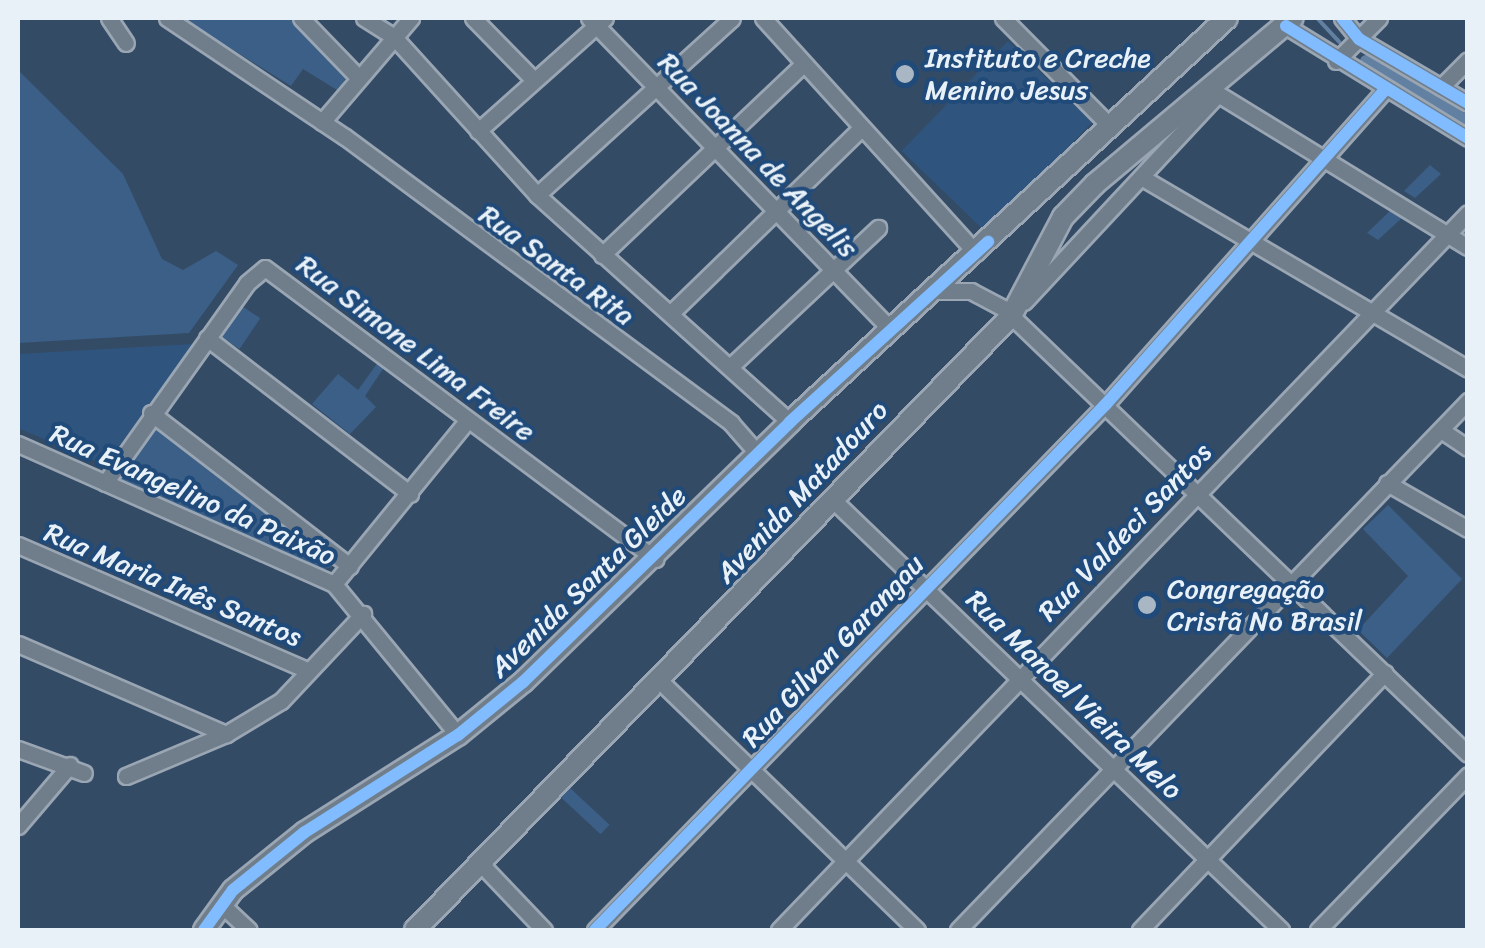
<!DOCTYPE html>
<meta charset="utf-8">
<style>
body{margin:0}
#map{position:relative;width:1485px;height:948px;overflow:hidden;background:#344b65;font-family:Sriracha,sans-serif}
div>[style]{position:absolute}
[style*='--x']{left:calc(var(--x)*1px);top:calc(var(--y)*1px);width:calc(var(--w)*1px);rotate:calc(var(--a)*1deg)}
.built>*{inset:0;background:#2f557f;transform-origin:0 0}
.green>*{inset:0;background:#3b5f87;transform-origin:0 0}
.stream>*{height:4px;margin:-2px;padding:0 2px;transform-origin:2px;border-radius:2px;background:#6280a1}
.canal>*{height:12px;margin:-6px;padding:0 6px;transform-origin:6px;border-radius:6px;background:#6280a1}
.roads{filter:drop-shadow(2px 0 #9aa6b3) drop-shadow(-2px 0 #9aa6b3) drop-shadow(0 2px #9aa6b3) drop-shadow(0 -2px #9aa6b3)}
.minor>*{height:15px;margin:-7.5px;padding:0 7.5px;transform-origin:7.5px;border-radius:7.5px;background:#707e8c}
.major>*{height:20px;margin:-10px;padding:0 10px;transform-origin:10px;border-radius:10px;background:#707e8c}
.cycleway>*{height:12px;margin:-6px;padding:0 6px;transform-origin:6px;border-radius:6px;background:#80bcff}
.dots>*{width:28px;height:28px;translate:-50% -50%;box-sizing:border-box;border:5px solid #1f4a7a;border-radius:50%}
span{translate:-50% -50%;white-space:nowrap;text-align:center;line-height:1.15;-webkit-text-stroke:8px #1f4a7a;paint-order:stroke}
.poi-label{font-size:28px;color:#e8f1f8}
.left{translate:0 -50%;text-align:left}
.street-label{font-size:28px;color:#e8f1f8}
.frame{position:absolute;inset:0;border:20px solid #e8f1f8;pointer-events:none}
</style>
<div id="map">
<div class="built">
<div style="left:1008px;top:41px;width:117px;height:153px;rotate:44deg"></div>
<div style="clip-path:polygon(194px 344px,105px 465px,18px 428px,18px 354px)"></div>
</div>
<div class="green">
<div style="clip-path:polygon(182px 18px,292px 18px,347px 77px,337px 90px,303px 69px,291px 86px)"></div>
<div style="clip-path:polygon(18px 70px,123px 174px,162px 259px,183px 270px,216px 251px,238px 265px,189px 333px,18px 343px)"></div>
<div style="clip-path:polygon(1430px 165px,1441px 174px,1415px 198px,1404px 191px)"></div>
<div style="clip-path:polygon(1393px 208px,1404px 216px,1378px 240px,1367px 233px)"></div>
<div style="left:242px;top:306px;width:22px;height:37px;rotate:34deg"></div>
<div style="clip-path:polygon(379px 361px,385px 366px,365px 396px,376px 407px,350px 434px,312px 404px,338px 374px,358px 390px)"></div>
<div style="clip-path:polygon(155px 422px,329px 555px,332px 567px,321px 570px,115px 478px)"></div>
<div style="clip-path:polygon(1388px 505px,1462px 579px,1387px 658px,1358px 630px,1408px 576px,1363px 529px)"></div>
<div style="left:570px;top:788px;width:54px;height:13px;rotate:43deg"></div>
</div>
<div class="stream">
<div style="--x:1317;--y:18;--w:33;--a:47"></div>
</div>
<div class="canal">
<div style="--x:1366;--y:61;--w:119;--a:30.9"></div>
</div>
<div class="roads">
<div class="minor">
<div style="--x:109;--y:18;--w:30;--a:56"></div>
<div style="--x:167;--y:18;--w:214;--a:33.8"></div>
<div style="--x:345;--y:137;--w:480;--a:36.5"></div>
<div style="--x:731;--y:423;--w:41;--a:48.9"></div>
<div style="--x:301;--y:18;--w:81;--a:46"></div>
<div style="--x:364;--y:18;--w:34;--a:32"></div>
<div style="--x:393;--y:36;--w:215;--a:47.8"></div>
<div style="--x:537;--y:195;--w:340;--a:41.9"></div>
<div style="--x:473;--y:18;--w:84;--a:45.5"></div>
<div style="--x:589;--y:18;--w:433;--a:45.9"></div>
<div style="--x:763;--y:18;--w:317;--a:47.8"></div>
<div style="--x:1003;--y:18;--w:153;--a:45.3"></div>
<div style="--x:1342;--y:18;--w:27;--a:51"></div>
<div style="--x:1359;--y:39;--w:126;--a:30.4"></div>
<div style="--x:1286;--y:26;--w:214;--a:31.6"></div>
<div style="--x:1336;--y:61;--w:61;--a:-45"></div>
<div style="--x:1441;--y:87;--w:38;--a:-45"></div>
<div style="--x:1218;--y:94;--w:293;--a:31.5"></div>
<div style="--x:322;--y:122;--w:137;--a:-49.4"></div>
<div style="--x:478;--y:131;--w:170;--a:-41.7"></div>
<div style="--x:1141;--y:177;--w:379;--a:30.4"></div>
<div style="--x:537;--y:195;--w:263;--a:-42.2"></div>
<div style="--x:602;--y:255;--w:277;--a:-43.5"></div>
<div style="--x:936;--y:291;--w:35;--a:0"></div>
<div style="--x:971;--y:291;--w:36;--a:28"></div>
<div style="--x:1003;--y:308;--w:644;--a:43.81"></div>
<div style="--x:1024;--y:302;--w:284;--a:-47"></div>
<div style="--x:1218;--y:94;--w:11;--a:-139"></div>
<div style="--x:671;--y:313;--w:265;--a:-44.2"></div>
<div style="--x:207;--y:338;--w:256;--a:37.5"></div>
<div style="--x:731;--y:366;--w:202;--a:-43.2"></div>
<div style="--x:151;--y:413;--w:251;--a:37.6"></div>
<div style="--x:1441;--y:430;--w:32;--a:34"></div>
<div style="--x:18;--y:444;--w:346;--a:23.9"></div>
<div style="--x:334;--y:584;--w:195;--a:50.6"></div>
<div style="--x:105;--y:483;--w:245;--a:-54.6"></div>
<div style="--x:247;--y:283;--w:23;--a:-40"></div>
<div style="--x:265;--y:268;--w:487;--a:36.7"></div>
<div style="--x:1387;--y:483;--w:93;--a:29.6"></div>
<div style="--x:831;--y:498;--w:624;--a:43.83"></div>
<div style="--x:18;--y:545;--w:317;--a:23.4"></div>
<div style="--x:334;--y:584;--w:210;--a:-50.8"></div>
<div style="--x:18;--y:644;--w:227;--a:23.4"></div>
<div style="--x:662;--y:683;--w:355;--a:44.1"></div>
<div style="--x:18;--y:749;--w:70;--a:20"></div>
<div style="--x:126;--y:776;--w:108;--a:-22.8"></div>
<div style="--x:226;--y:734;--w:64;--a:-31"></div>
<div style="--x:281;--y:701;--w:120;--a:-46.7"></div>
<div style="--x:18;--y:826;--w:80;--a:-49.6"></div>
<div style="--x:482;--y:865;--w:90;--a:46.4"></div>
<div style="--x:221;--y:904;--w:38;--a:43"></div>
<div style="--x:595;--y:930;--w:733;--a:-45.83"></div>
<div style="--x:1106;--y:404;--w:421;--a:-48.4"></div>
<div style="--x:779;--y:930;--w:994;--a:-46.14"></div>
<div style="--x:958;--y:930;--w:735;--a:-46.05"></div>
<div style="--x:1140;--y:930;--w:355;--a:-46.4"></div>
<div style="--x:1318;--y:930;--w:216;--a:-45.9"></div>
</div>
<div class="major">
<div style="--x:204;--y:930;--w:49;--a:-54.1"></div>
<div style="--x:233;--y:890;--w:92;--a:-38.9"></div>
<div style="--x:305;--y:832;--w:181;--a:-32.4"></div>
<div style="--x:458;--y:735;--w:84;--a:-39.2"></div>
<div style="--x:523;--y:682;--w:373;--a:-44.2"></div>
<div style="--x:790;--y:422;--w:595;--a:-42.75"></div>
<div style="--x:415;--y:930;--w:856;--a:-45.85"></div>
<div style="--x:1011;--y:316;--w:112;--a:-62.3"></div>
<div style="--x:1063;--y:217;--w:46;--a:-45.9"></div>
<div style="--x:1095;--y:184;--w:258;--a:-40"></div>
</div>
</div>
<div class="cycleway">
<div style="--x:1342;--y:18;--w:27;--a:51"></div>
<div style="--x:1359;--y:39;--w:126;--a:30.4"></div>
<div style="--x:1286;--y:26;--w:214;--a:31.6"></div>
<div style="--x:204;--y:930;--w:49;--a:-54.1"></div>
<div style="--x:233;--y:890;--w:92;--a:-38.9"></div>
<div style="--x:305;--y:832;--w:181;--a:-32.4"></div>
<div style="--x:458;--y:735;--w:84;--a:-39.2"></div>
<div style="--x:523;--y:682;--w:373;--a:-44.2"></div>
<div style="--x:790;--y:422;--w:268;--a:-42.3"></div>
<div style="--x:595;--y:930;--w:733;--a:-45.83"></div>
<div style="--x:1106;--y:404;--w:421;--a:-48.4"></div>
</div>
<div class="dots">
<div style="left:905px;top:74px;background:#a9b7c5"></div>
<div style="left:1147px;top:605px;background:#a9b7c5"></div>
</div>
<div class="poi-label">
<span class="left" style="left:925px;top:74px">Instituto e Creche<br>Menino Jesus</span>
<span class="left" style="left:1167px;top:605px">Congregação<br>Cristã No Brasil</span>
</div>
<div class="street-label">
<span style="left:758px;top:155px;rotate:46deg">Rua Joanna de Angelis</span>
<span style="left:557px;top:265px;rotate:36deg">Rua Santa Rita</span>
<span style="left:416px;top:348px;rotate:37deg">Rua Simone Lima Freire</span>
<span style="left:802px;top:492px;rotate:-47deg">Avenida Matadouro</span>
<span style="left:193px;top:495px;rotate:24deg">Rua Evangelino da Paixão</span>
<span style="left:1125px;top:532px;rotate:-46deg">Rua Valdeci Santos</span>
<span style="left:588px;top:582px;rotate:-44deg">Avenida Santa Gleide</span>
<span style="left:173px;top:585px;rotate:23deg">Rua Maria Inês Santos</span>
<span style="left:833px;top:651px;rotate:-47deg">Rua Gilvan Garangau</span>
<span style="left:1074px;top:695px;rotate:44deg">Rua Manoel Vieira Melo</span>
</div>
<div class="frame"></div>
</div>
